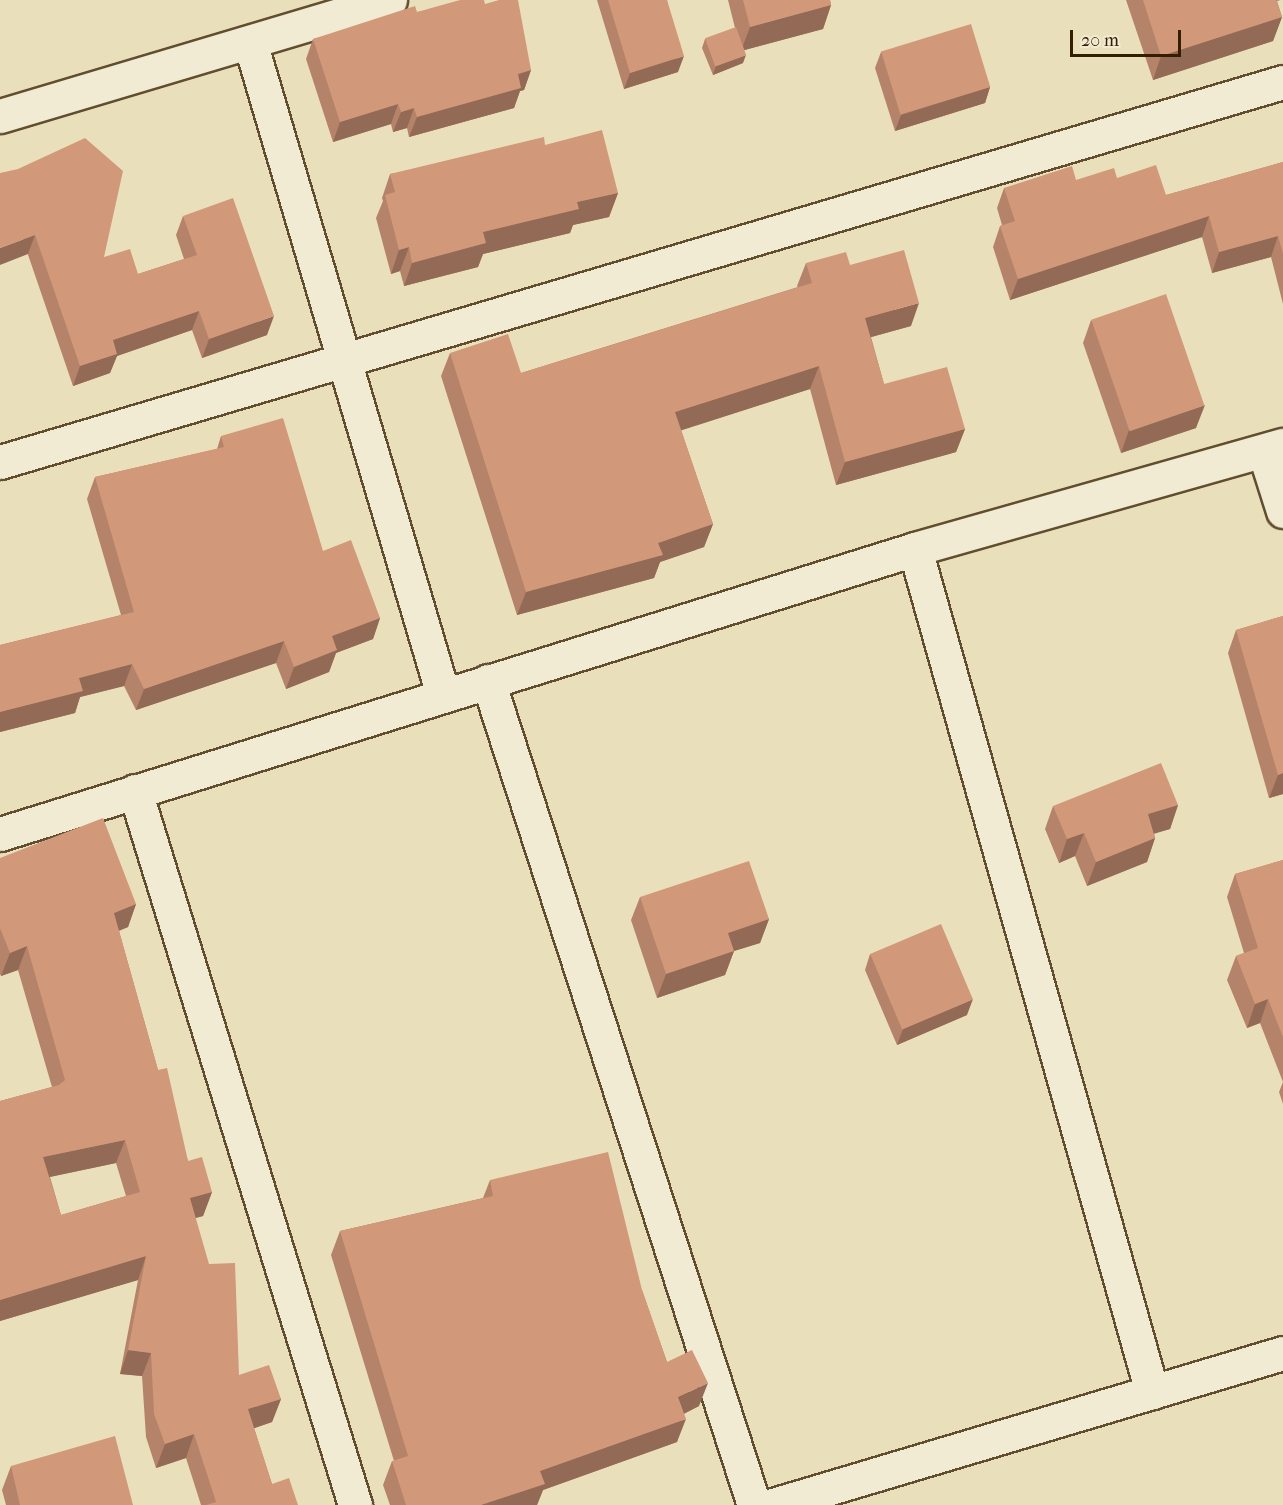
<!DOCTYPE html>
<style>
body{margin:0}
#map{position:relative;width:1283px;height:1505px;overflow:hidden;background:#e9e0bb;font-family:"IM FELL French Canon",serif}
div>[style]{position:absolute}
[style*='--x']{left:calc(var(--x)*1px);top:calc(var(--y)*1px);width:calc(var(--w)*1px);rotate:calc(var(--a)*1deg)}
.roads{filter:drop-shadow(2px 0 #624e2f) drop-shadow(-2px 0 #624e2f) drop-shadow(0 2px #624e2f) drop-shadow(0 -2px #624e2f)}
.minor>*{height:33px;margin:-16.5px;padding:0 16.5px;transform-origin:16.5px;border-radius:16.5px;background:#f1ebd3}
.wall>*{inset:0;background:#b58369}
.shaded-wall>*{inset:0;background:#936a55}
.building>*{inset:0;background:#d2987a;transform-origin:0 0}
span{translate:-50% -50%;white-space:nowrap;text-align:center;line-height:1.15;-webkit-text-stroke:4.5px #f1ebd3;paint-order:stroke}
.scale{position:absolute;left:1070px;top:30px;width:111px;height:27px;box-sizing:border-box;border:3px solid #351e00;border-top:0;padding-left:8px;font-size:18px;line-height:21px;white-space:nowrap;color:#351e00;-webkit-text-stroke:4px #f1ebd3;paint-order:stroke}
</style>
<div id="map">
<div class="roads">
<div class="minor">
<div style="--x:250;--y:42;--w:681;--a:73.53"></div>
<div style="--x:0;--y:116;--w:407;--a:-16.6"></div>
<div style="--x:1264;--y:451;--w:63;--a:72.4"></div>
<div style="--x:0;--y:462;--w:1338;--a:-16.5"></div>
<div style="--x:915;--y:549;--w:876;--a:74.3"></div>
<div style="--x:488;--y:681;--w:866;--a:72.11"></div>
<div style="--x:135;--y:791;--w:747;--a:72.87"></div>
<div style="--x:0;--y:834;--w:958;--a:-17.3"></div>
<div style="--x:915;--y:549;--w:382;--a:-15.8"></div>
<div style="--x:773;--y:1505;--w:532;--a:-16.6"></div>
</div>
</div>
<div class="wall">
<div style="clip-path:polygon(597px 0,667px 0,678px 72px,624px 89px)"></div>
<div style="clip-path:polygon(728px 0,830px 0,831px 5px,823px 29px,744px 50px,743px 63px,713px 75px,702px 48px,705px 39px,735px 28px)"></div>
<div style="clip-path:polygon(1126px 0,1281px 0,1277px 1px,1282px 17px,1273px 41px,1153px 80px)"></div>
<div style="clip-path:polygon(485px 4px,531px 70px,524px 90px,520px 91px,514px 108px,409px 137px,407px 128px,393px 132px,391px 124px,333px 142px,306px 59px,313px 39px,417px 12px)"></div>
<div style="clip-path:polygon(881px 52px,990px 87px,985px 103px,895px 131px,875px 68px)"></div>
<div style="clip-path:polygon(545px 145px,618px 193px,609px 217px,573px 225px,570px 233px,483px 254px,478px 267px,404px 286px,400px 271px,391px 274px,376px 218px,383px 201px,382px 198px,390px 174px)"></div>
<div style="clip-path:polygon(1283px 162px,1283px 304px,1271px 257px,1212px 273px,1202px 237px,1010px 300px,993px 247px,1000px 226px,1002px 225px,997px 208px,1004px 188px,1076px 180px,1117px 178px,1166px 195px)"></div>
<div style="clip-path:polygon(0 173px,104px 257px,138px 274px,184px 259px,176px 235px,183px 216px,267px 335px,202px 358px,192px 330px,117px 356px,110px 373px,73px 386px)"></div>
<div style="clip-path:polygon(806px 263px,850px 265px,911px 326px,871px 337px,884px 384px,965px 429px,956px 452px,836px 485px,810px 389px,681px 430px,713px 524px,704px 547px,660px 562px,654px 578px,517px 615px,441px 376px,450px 353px,521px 373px,798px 287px,797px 286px)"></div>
<div style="clip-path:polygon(1091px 320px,1196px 428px,1121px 453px,1083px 343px)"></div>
<div style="clip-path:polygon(221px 436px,380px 618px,373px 639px,336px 653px,329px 672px,286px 689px,276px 663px,136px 710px,124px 686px,80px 697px,75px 713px,0 732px,0 645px,121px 615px,87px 499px,95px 477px,217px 449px)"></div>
<div style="clip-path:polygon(1283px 616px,1283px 794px,1269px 798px,1228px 653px,1236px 630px)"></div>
<div style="clip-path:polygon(1178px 805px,1170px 829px,1154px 833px,1155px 838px,1147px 862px,1087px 886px,1075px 856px,1059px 863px,1045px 829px,1053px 806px)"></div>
<div style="clip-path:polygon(evenodd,0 858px,136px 904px,128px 927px,119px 931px,158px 1070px,188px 1161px,212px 1192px,203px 1216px,195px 1218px,239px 1375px,281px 1399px,272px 1422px,254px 1428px,272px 1484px,298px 1505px,201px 1505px,186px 1458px,156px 1468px,146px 1437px,142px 1376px,120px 1374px,138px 1280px,0 1321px,0 1101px,52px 1087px,18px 970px,1px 976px,0 974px,0 858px,116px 1163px,126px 1196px,61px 1215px,50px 1177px,116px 1163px)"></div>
<div style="clip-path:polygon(1283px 860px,1283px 1104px,1279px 1092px,1283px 1082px,1260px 1023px,1247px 1028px,1227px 980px,1236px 956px,1244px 953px,1227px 897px,1235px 874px)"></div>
<div style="clip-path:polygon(640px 897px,769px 919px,760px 943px,734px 951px,725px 975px,657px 998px,631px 920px)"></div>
<div style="clip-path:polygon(870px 954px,967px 1015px,897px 1045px,865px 970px)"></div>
<div style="clip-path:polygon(490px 1180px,642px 1290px,667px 1362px,699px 1406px,684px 1414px,677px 1442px,543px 1490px,537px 1505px,390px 1505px,383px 1485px,392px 1461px,394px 1461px,331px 1255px,340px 1231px,483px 1198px)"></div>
<div style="clip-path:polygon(11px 1466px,133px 1505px,6px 1505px,2px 1490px)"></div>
</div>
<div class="shaded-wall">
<div style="clip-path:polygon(831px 5px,823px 29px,741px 51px,750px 27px)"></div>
<div style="clip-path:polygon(1282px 17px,1273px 41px,1153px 80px,1161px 56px)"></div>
<div style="clip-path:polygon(746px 55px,743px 63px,713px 75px,716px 66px)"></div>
<div style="clip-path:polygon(684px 56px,678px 72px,624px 89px,630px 73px)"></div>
<div style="clip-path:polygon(531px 70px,524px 90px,520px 91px,514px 108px,409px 137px,417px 117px,518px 74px)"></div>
<div style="clip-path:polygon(990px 87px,985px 103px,895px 131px,901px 115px)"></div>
<div style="clip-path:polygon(398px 104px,391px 124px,333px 142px,340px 122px)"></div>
<div style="clip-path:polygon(414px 108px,407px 128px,393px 132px,401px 112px)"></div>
<div style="clip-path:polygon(618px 193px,609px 217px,573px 225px,570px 233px,483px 254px,478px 267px,404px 286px,412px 263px,483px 232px,577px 202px)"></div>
<div style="clip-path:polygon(1209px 216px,1202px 237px,1010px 300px,1018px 279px)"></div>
<div style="clip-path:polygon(35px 235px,28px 254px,0 265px,0 248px)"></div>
<div style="clip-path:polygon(1278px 236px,1271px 257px,1212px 273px,1219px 252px)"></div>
<div style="clip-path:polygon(409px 247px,400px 271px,391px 274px,399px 250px)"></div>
<div style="clip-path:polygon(919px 303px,911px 326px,857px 341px,865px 318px)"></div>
<div style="clip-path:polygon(199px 311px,192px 330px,117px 356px,110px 373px,73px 386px,80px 366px,113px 340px)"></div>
<div style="clip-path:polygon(274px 316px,267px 335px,202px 358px,209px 339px)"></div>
<div style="clip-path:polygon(819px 366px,810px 389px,667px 435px,675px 412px)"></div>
<div style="clip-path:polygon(1205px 405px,1196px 428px,1121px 453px,1129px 430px)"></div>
<div style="clip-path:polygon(965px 429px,956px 452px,836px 485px,845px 462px)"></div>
<div style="clip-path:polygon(713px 524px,704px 547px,660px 562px,654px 578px,517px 615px,526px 592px,658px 543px)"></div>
<div style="clip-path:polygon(380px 618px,373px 639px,336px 653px,329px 672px,286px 689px,294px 667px,332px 636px)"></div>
<div style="clip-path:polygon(284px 641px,276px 663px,136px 710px,144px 689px)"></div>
<div style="clip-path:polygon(132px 664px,124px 686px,80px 697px,75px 713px,0 732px,0 712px,79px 678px)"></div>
<div style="clip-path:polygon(1283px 773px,1283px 794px,1269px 798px,1278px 775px)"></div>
<div style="clip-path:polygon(1178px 805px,1170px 829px,1140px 838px,1148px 814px)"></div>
<div style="clip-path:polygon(1084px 833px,1075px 856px,1059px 863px,1067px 839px)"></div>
<div style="clip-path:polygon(1155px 838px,1147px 862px,1087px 886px,1096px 862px)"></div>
<div style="clip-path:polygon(136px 904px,128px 927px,105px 936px,114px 913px)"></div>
<div style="clip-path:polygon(769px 919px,760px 943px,734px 951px,725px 975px,657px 998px,666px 974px,728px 933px)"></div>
<div style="clip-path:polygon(27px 946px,18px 970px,1px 976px,10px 953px)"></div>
<div style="clip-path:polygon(973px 999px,967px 1015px,897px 1045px,903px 1029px)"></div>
<div style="clip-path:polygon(1268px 999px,1260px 1023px,1247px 1028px,1255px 1004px)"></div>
<div style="clip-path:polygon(125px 1140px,116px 1163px,35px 1180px,43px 1157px)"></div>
<div style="clip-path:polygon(212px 1192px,203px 1216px,181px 1222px,190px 1198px)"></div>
<div style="clip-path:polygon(146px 1256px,138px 1280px,0 1321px,0 1300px)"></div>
<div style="clip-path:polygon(128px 1350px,151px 1353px,142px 1376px,120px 1374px)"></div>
<div style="clip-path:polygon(708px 1383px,699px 1406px,669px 1421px,678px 1397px)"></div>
<div style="clip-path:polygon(281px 1399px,272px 1422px,240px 1433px,248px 1409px)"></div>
<div style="clip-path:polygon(686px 1419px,677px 1442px,543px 1490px,537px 1505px,481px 1505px,540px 1471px)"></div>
<div style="clip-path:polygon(194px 1434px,186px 1458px,156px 1468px,165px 1444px)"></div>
</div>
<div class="building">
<div style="clip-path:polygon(460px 0,484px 0,485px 4px,499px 0,518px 0,531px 70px,518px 74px,521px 88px,417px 117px,414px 108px,401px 112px,398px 104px,340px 122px,313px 39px,415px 6px,417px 12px)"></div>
<div style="clip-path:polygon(608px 0,667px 0,684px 56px,630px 73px)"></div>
<div style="clip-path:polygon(743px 0,830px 0,831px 5px,750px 27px)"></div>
<div style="clip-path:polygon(1143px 0,1276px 0,1282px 17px,1161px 56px)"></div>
<div style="left:971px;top:24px;width:66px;height:94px;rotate:73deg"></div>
<div style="left:736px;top:27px;width:30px;height:33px;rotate:70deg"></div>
<div style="clip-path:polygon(602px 130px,618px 193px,577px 202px,579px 209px,483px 232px,486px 243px,412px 263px,409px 247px,399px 250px,385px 195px,395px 192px,390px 174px,544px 137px,545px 145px)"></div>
<div style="clip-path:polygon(85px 138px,123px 171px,104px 257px,130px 249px,138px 274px,197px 255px,183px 216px,233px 198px,274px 316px,209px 339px,199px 311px,113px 340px,117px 354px,80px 366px,35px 235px,0 248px,0 173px,18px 169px)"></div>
<div style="clip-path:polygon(1283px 162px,1283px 254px,1278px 236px,1219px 252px,1209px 216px,1018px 279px,1000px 226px,1015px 221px,1004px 188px,1072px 166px,1076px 180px,1114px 168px,1117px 178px,1156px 165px,1166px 195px)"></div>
<div style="clip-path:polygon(904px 250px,919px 303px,865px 318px,884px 384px,947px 367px,965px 429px,845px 462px,819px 366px,675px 412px,713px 524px,658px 543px,663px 555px,526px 592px,450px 353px,508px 334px,521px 373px,812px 283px,806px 263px,846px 252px,850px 265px)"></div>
<div style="left:1166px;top:294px;width:118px;height:79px;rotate:71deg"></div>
<div style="clip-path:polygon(283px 418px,323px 551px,351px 540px,380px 618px,332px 636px,337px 650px,294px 667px,284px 641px,144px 689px,132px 664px,79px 678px,83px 691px,0 712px,0 645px,134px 612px,95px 477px,224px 447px,221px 436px)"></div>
<div style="clip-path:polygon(1283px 616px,1283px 773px,1278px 775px,1236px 630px)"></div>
<div style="clip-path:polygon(1161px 763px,1178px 805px,1148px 814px,1155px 838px,1096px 862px,1084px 833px,1067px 839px,1053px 806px)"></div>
<div style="clip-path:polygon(evenodd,103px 818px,136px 904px,114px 913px,158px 1070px,167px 1068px,188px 1161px,202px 1157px,212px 1192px,190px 1198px,209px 1264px,235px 1263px,239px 1375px,269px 1365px,281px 1399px,248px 1409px,272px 1484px,289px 1478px,298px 1505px,206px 1505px,216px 1502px,194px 1434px,165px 1444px,154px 1414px,151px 1353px,128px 1350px,146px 1256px,0 1300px,0 1101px,59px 1085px,65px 1080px,27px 946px,10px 953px,0 928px,0 858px,103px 818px,125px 1140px,140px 1192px,61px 1215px,43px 1157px,125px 1140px)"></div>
<div style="clip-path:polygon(1283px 860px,1283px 1037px,1268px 999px,1255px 1004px,1236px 956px,1258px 948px,1235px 874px)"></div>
<div style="clip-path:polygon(749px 861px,769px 919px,728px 933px,734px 951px,666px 974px,640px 897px)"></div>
<div style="left:941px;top:924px;width:82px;height:77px;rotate:67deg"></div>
<div style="clip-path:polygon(608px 1152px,642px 1290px,667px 1362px,692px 1350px,708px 1383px,678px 1397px,686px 1419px,540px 1471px,545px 1484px,481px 1505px,406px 1505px,392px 1461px,408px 1456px,340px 1231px,493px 1196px,490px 1180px)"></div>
<div style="clip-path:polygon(115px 1436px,133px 1505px,20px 1505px,11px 1466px)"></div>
</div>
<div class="scale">20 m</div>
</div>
